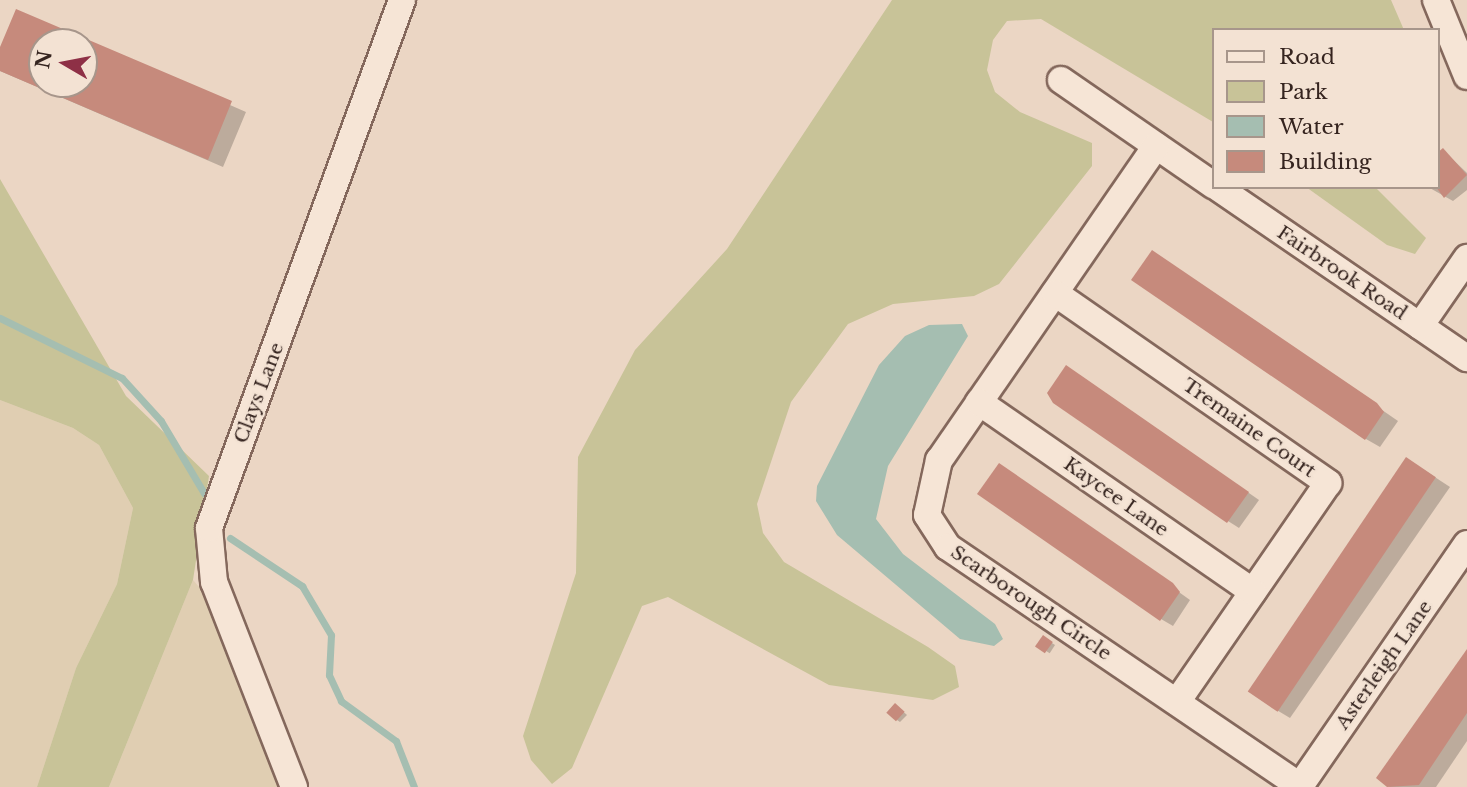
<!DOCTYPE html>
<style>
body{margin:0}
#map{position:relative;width:1467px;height:787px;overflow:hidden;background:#ebd6c4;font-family:"Libre Baskerville",serif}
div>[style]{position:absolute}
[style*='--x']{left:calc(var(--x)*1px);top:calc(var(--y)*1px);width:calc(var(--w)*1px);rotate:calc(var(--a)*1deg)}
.farmland>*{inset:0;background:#e0ceb2}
.green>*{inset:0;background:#c8c398}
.water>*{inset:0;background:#a5beb1}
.shadow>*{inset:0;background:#0003;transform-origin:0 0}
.stream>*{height:7px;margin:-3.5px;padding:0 3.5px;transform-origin:3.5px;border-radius:3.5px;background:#a5beb1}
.building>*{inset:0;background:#c68a7c;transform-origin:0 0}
.roads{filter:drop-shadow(2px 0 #84685c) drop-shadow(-2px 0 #84685c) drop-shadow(0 2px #84685c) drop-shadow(0 -2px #84685c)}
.minor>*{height:26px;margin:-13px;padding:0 13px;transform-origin:13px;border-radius:13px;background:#f6e5d6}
span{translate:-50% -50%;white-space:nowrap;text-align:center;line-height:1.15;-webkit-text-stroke:5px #f3e2d3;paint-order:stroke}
.street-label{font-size:19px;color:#35241f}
.legend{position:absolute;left:1212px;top:28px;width:228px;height:161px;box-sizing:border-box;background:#f3e2d3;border:2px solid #a7968b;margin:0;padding:9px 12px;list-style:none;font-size:21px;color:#35241f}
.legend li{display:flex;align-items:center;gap:14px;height:35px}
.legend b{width:35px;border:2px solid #a7968b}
.north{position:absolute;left:28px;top:28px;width:70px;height:70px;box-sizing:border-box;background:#f3e2d3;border:2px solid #a7968b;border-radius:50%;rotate:280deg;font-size:19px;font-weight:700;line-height:28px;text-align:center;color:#35241f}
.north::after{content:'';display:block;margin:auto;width:24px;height:32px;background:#8e3046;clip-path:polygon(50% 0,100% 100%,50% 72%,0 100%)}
</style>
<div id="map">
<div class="farmland">
<div style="clip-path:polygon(0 400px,73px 428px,99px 445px,133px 508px,117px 584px,76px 668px,37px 787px,0 787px)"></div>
<div style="clip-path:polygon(193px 580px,206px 595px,280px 787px,109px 787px)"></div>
</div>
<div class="green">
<div style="clip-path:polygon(892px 0,1391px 0,1404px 30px,1213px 30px,1213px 122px,1041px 19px,1007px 21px,993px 40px,987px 70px,995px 92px,1020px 112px,1092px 143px,1092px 166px,999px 284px,974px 296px,893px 304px,848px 324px,791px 402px,757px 504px,763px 533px,784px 562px,928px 647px,955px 666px,959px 687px,933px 700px,829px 685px,668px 597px,642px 606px,572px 768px,552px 784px,531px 760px,523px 736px,576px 573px,578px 457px,635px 350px,727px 249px)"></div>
<div style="clip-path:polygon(0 179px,126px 396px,209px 476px,193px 580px,109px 787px,37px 787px,76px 668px,117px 584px,133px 508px,99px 445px,73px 428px,0 400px)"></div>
<div style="clip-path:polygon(1306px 187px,1375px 187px,1426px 238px,1415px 254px,1387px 245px)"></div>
</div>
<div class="water">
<div style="clip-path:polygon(962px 324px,968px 336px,888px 466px,876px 519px,903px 554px,995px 624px,1003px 639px,994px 646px,960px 639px,837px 535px,816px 501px,817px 486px,879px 365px,905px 336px,929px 325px)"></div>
</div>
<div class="shadow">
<div style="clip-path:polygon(evenodd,17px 12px,246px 112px,223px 167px,0 71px,0 52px,17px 12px,42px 42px,84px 42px,84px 84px,42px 84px,42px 42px)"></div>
<div style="clip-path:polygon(1443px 150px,1467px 173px,1467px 190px,1453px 201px,1428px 187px,1437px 187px)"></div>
<div style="clip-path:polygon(1153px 252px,1398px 421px,1380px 447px,1366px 439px)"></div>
<div style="clip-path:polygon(1078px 374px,1259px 500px,1239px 528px,1228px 521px)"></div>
<div style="clip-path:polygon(1421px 468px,1450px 487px,1290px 718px,1275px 709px)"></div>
<div style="clip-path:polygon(1011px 472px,1190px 600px,1173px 626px,1161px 619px)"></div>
<div style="left:1044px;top:638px;width:13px;height:10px;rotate:32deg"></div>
<div style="clip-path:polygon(1467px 651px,1467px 741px,1436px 787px,1390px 787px,1378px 778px)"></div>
<div style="clip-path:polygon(898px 707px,907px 715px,900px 722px,897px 720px)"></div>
</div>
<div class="stream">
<div style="--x:0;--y:318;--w:136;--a:26.2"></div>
<div style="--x:122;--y:378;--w:58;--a:47.8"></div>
<div style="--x:161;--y:421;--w:84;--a:59.2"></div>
<div style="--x:230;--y:538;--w:87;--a:33.7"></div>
<div style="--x:302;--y:586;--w:57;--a:59.4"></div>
<div style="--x:331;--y:635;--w:40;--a:92.9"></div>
<div style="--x:329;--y:675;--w:29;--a:65"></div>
<div style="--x:341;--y:701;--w:68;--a:36"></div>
<div style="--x:396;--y:741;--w:49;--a:68.6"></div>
</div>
<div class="building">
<div style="clip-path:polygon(evenodd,16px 9px,232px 101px,208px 160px,0 71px,0 47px,16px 9px,42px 42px,84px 42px,84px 84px,42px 84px,42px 42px)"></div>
<div style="clip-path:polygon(1443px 148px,1467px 175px,1444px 198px,1436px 187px,1437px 153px)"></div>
<div style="clip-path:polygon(1152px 250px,1377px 403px,1384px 412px,1365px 440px,1131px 280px)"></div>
<div style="clip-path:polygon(1066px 365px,1249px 492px,1227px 523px,1053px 403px,1047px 393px)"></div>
<div style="left:1406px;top:457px;width:36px;height:283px;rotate:34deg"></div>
<div style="clip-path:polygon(999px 463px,1173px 583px,1180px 592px,1160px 621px,977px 494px)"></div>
<div style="left:1043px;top:635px;width:12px;height:14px;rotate:35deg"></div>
<div style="clip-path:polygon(1467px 649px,1467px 713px,1419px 785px,1387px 787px,1376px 778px)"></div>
<div style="left:895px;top:703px;width:13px;height:13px;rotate:42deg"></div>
</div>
<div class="roads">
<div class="minor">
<div style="--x:1436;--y:0;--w:82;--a:67.8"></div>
<div style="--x:1061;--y:80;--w:185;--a:34.6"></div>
<div style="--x:1156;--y:146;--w:382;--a:124.6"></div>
<div style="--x:939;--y:460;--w:56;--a:102.3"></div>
<div style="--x:927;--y:515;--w:38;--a:57"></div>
<div style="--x:948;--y:547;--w:427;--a:34.2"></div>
<div style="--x:1217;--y:187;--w:303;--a:34.4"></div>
<div style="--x:1055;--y:293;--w:333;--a:34.8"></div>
<div style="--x:1328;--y:483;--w:266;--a:124.6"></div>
<div style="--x:1420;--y:326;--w:83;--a:-55.3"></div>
<div style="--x:979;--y:402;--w:333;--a:34.7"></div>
<div style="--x:1300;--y:786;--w:294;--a:-55.4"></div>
<div style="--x:294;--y:787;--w:220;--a:-111.3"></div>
<div style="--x:214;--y:582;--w:54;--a:-95.3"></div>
<div style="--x:209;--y:528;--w:562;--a:-69.92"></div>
</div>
</div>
<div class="street-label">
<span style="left:1342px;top:273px;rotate:34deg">Fairbrook Road</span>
<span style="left:259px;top:393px;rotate:-69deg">Clays Lane</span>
<span style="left:1249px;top:428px;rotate:35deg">Tremaine Court</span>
<span style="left:1116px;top:497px;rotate:35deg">Kaycee Lane</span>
<span style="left:1031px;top:603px;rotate:34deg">Scarborough Circle</span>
<span style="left:1384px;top:665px;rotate:-55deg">Asterleigh Lane</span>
</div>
<ul class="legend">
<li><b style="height:9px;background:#f6e5d6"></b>Road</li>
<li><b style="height:19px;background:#c8c398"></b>Park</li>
<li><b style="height:19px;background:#a5beb1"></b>Water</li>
<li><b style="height:19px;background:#c68a7c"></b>Building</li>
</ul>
<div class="north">N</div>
</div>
